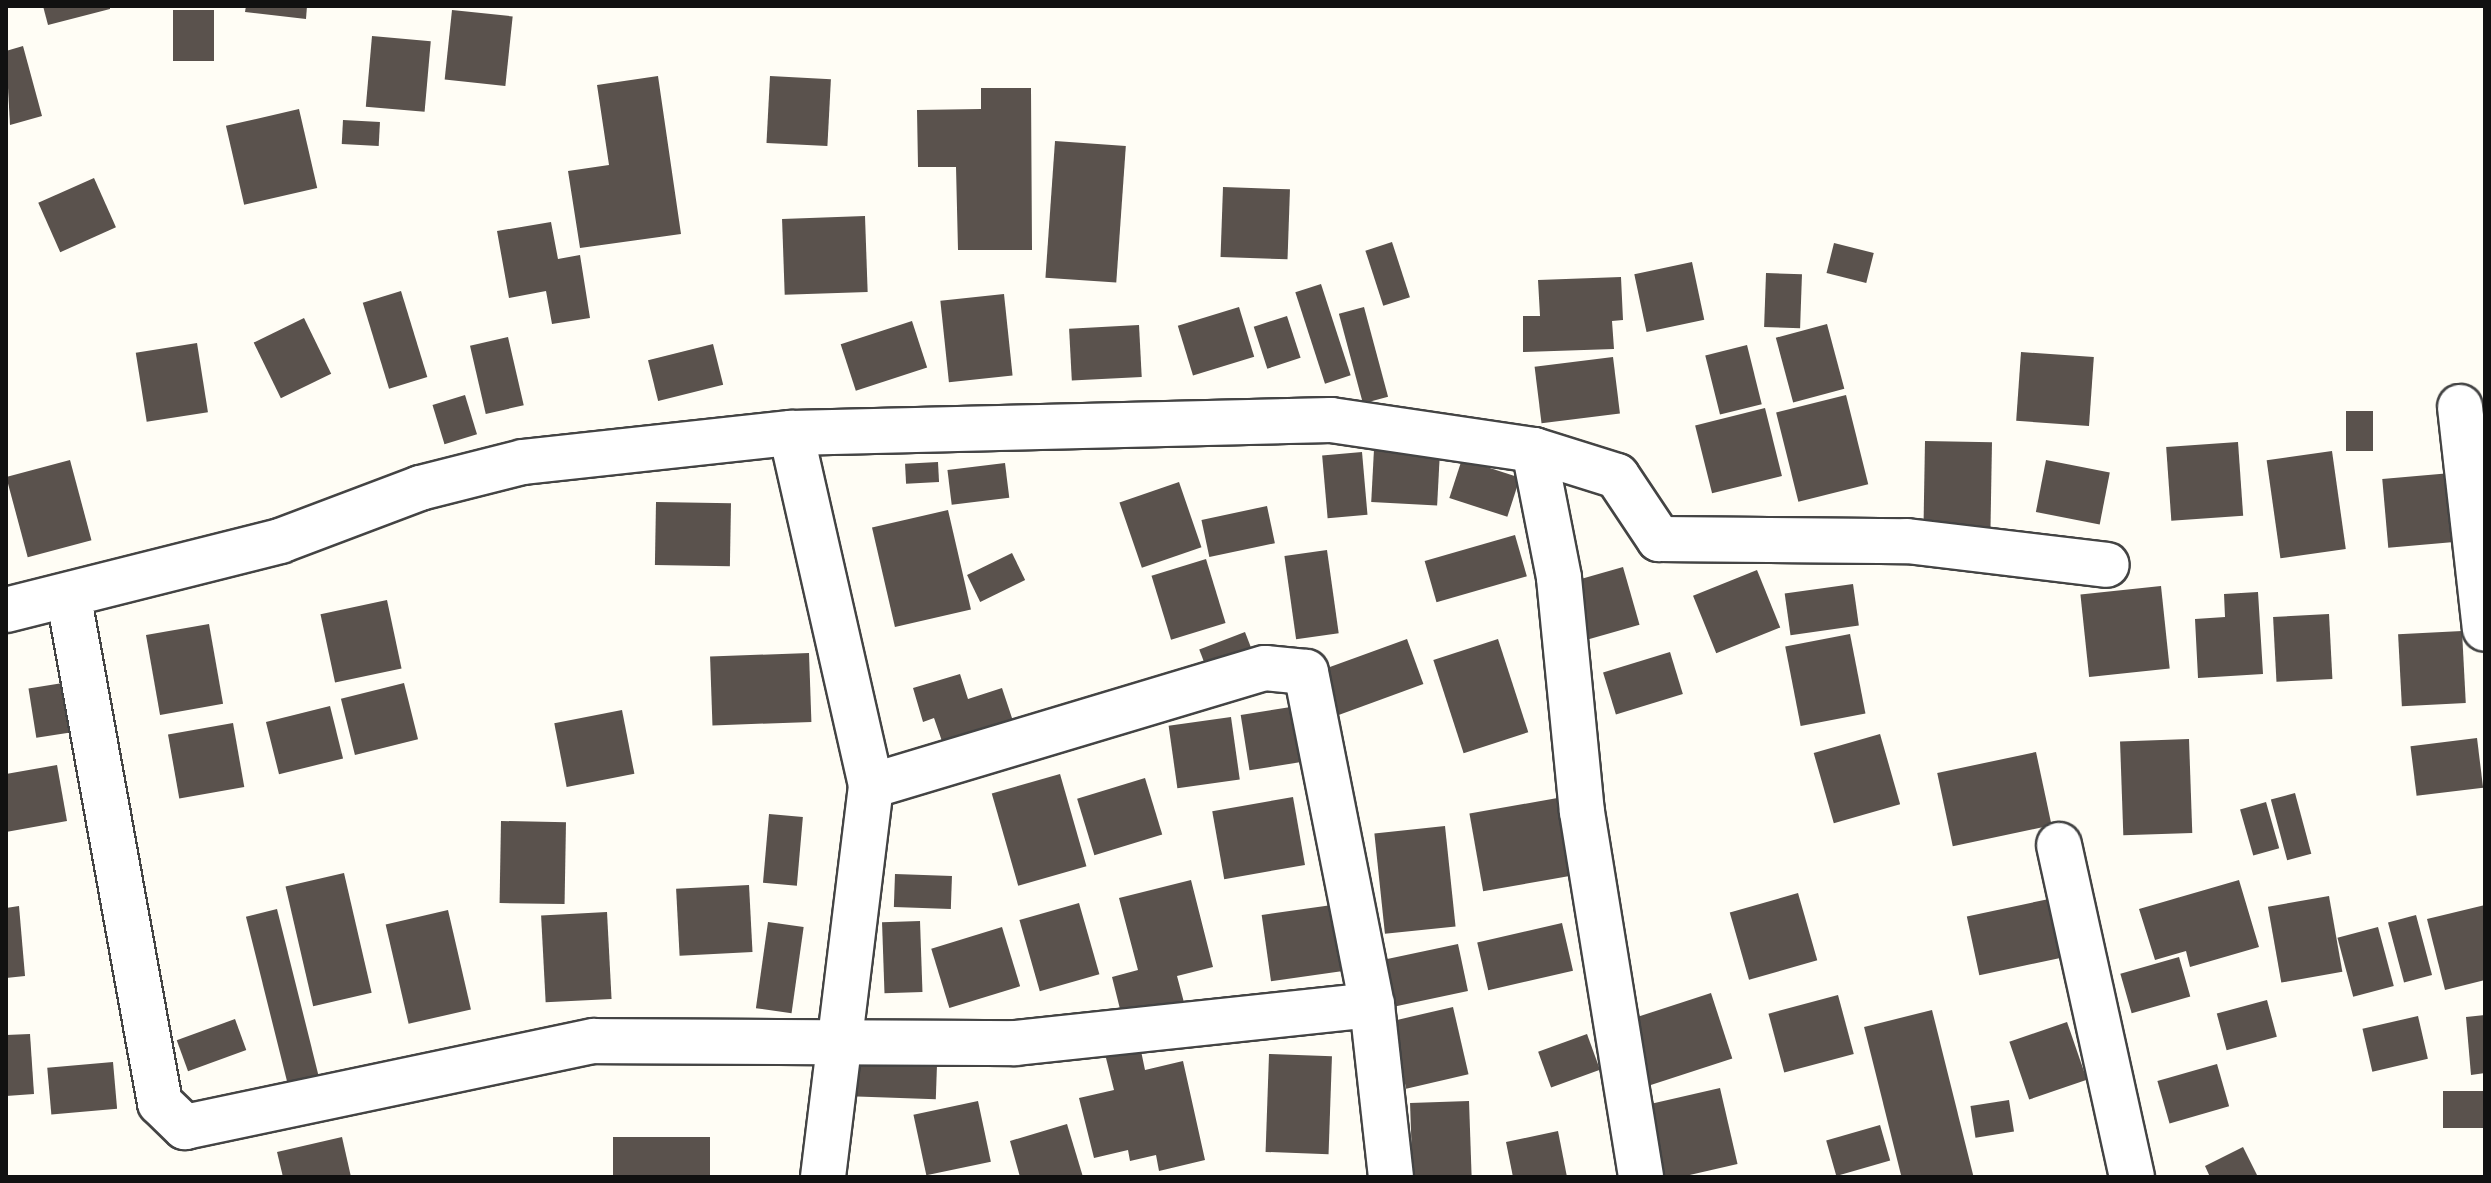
<!DOCTYPE html>
<style>
body{margin:0}
#map{position:relative;width:2491px;height:1183px;overflow:hidden;background:#fffdf5;font-family:"Roboto Serif",serif}
div>[style]{position:absolute}
[style*='--x']{left:calc(var(--x)*1px);top:calc(var(--y)*1px);width:calc(var(--w)*1px);rotate:calc(var(--a)*1deg)}
.building>*{inset:0;background:#5a524d;transform-origin:0 0}
.roads{filter:drop-shadow(2px 0 #444) drop-shadow(-2px 0 #444) drop-shadow(0 2px #444) drop-shadow(0 -2px #444)}
.minor>*{height:44px;margin:-22px;padding:0 22px;transform-origin:22px;border-radius:22px;background:#fff}
span{translate:-50% -50%;white-space:nowrap;text-align:center;line-height:1.15;-webkit-text-stroke:8px #fff;paint-order:stroke}
.frame{position:absolute;inset:0;border:8px solid #111;pointer-events:none}
</style>
<div id="map">
<div class="building">
<div style="clip-path:polygon(43px 6px,110px 6px,110px 9px,48px 25px)"></div>
<div style="clip-path:polygon(246px 6px,307px 6px,306px 19px,245px 12px)"></div>
<div style="left:173px;top:10px;width:41px;height:51px"></div>
<div style="left:452px;top:10px;width:61px;height:70px;rotate:6deg"></div>
<div style="left:372px;top:36px;width:59px;height:71px;rotate:5deg"></div>
<div style="clip-path:polygon(23px 46px,42px 116px,10px 125px,6px 51px)"></div>
<div style="clip-path:polygon(658px 76px,681px 234px,580px 248px,568px 171px,609px 165px,597px 85px)"></div>
<div style="left:770px;top:76px;width:61px;height:67px;rotate:3deg"></div>
<div style="clip-path:polygon(981px 88px,1031px 88px,1032px 250px,958px 250px,956px 167px,918px 167px,917px 110px,981px 109px)"></div>
<div style="left:299px;top:109px;width:81px;height:75px;rotate:77deg"></div>
<div style="left:343px;top:120px;width:37px;height:24px;rotate:3deg"></div>
<div style="left:1055px;top:141px;width:71px;height:137px;rotate:4deg"></div>
<div style="left:94px;top:178px;width:54px;height:61px;rotate:66deg"></div>
<div style="left:1223px;top:187px;width:67px;height:70px;rotate:2deg"></div>
<div style="left:865px;top:216px;width:76px;height:83px;rotate:88deg"></div>
<div style="clip-path:polygon(551px 222px,558px 259px,580px 255px,590px 318px,552px 324px,546px 291px,509px 298px,497px 231px)"></div>
<div style="left:1392px;top:242px;width:58px;height:28px;rotate:72deg"></div>
<div style="left:1834px;top:243px;width:41px;height:31px;rotate:14deg"></div>
<div style="left:1692px;top:262px;width:59px;height:59px;rotate:78deg"></div>
<div style="left:1766px;top:273px;width:36px;height:54px;rotate:2deg"></div>
<div style="clip-path:polygon(1621px 277px,1623px 320px,1612px 321px,1614px 349px,1523px 352px,1523px 316px,1540px 316px,1538px 280px)"></div>
<div style="left:1321px;top:284px;width:96px;height:27px;rotate:72deg"></div>
<div style="left:401px;top:291px;width:90px;height:40px;rotate:73deg"></div>
<div style="left:1004px;top:294px;width:82px;height:64px;rotate:84deg"></div>
<div style="left:1239px;top:307px;width:52px;height:64px;rotate:73deg"></div>
<div style="left:1364px;top:307px;width:93px;height:26px;rotate:75deg"></div>
<div style="left:1287px;top:316px;width:44px;height:35px;rotate:72deg"></div>
<div style="left:304px;top:318px;width:62px;height:56px;rotate:64deg"></div>
<div style="left:912px;top:321px;width:49px;height:75px;rotate:72deg"></div>
<div style="left:1827px;top:324px;width:67px;height:53px;rotate:75deg"></div>
<div style="left:1139px;top:325px;width:52px;height:70px;rotate:87deg"></div>
<div style="left:508px;top:337px;width:70px;height:39px;rotate:77deg"></div>
<div style="left:197px;top:343px;width:70px;height:62px;rotate:81deg"></div>
<div style="left:713px;top:344px;width:42px;height:67px;rotate:76deg"></div>
<div style="left:1747px;top:345px;width:61px;height:43px;rotate:76deg"></div>
<div style="left:2021px;top:352px;width:73px;height:69px;rotate:4deg"></div>
<div style="left:1613px;top:357px;width:57px;height:79px;rotate:83deg"></div>
<div style="left:465px;top:395px;width:41px;height:34px;rotate:73deg"></div>
<div style="left:1846px;top:395px;width:92px;height:72px;rotate:76deg"></div>
<div style="left:1765px;top:408px;width:70px;height:72px;rotate:76deg"></div>
<div style="left:2346px;top:411px;width:27px;height:40px"></div>
<div style="left:1925px;top:441px;width:67px;height:96px;rotate:1deg"></div>
<div style="left:2238px;top:442px;width:74px;height:72px;rotate:86deg"></div>
<div style="left:1374px;top:449px;width:66px;height:53px;rotate:3deg"></div>
<div style="left:2332px;top:451px;width:99px;height:66px;rotate:82deg"></div>
<div style="left:1362px;top:452px;width:63px;height:40px;rotate:85deg"></div>
<div style="left:1462px;top:459px;width:61px;height:41px;rotate:18deg"></div>
<div style="left:70px;top:460px;width:83px;height:66px;rotate:75deg"></div>
<div style="left:2046px;top:460px;width:65px;height:53px;rotate:11deg"></div>
<div style="left:938px;top:462px;width:20px;height:33px;rotate:87deg"></div>
<div style="left:1005px;top:463px;width:35px;height:58px;rotate:83deg"></div>
<div style="left:2451px;top:473px;width:69px;height:69px;rotate:85deg"></div>
<div style="left:1179px;top:482px;width:69px;height:63px;rotate:71deg"></div>
<div style="left:656px;top:502px;width:75px;height:63px;rotate:1deg"></div>
<div style="left:1267px;top:506px;width:38px;height:67px;rotate:78deg"></div>
<div style="left:948px;top:510px;width:102px;height:78px;rotate:77deg"></div>
<div style="left:1515px;top:535px;width:43px;height:94px;rotate:74deg"></div>
<div style="left:1327px;top:550px;width:84px;height:43px;rotate:82deg"></div>
<div style="left:1012px;top:553px;width:30px;height:50px;rotate:64deg"></div>
<div style="left:1206px;top:559px;width:67px;height:57px;rotate:73deg"></div>
<div style="left:1623px;top:567px;width:60px;height:62px;rotate:74deg"></div>
<div style="left:1757px;top:570px;width:62px;height:69px;rotate:68deg"></div>
<div style="left:1853px;top:584px;width:42px;height:69px;rotate:82deg"></div>
<div style="left:2161px;top:586px;width:83px;height:81px;rotate:84deg"></div>
<div style="clip-path:polygon(2258px 592px,2263px 674px,2198px 678px,2195px 619px,2225px 617px,2224px 594px)"></div>
<div style="left:387px;top:600px;width:70px;height:68px;rotate:78deg"></div>
<div style="left:2329px;top:614px;width:65px;height:56px;rotate:87deg"></div>
<div style="left:209px;top:624px;width:81px;height:64px;rotate:80deg"></div>
<div style="left:2462px;top:631px;width:72px;height:64px;rotate:87deg"></div>
<div style="left:1245px;top:632px;width:25px;height:49px;rotate:69deg"></div>
<div style="left:1850px;top:634px;width:81px;height:66px;rotate:79deg"></div>
<div style="left:1407px;top:639px;width:48px;height:96px;rotate:70deg"></div>
<div style="left:1498px;top:639px;width:98px;height:68px;rotate:72deg"></div>
<div style="left:1670px;top:652px;width:44px;height:70px;rotate:73deg"></div>
<div style="left:809px;top:653px;width:69px;height:99px;rotate:88deg"></div>
<div style="clip-path:polygon(960px 674px,968px 699px,1002px 688px,1014px 724px,944px 747px,934px 718px,923px 722px,913px 688px)"></div>
<div style="left:69px;top:682px;width:50px;height:41px;rotate:81deg"></div>
<div style="left:404px;top:683px;width:58px;height:65px;rotate:76deg"></div>
<div style="left:330px;top:706px;width:54px;height:66px;rotate:76deg"></div>
<div style="left:1297px;top:706px;width:56px;height:57px;rotate:81deg"></div>
<div style="left:622px;top:710px;width:65px;height:69px;rotate:79deg"></div>
<div style="left:1231px;top:717px;width:63px;height:63px;rotate:82deg"></div>
<div style="left:233px;top:723px;width:65px;height:66px;rotate:80deg"></div>
<div style="left:1880px;top:734px;width:73px;height:69px;rotate:74deg"></div>
<div style="left:2477px;top:738px;width:50px;height:67px;rotate:83deg"></div>
<div style="left:2189px;top:739px;width:94px;height:69px;rotate:88deg"></div>
<div style="left:2036px;top:752px;width:75px;height:101px;rotate:78deg"></div>
<div style="clip-path:polygon(57px 765px,67px 821px,6px 832px,6px 774px)"></div>
<div style="left:1060px;top:774px;width:96px;height:71px;rotate:74deg"></div>
<div style="left:1145px;top:778px;width:59px;height:71px;rotate:73deg"></div>
<div style="left:2295px;top:793px;width:63px;height:25px;rotate:75deg"></div>
<div style="left:1293px;top:797px;width:69px;height:82px;rotate:80deg"></div>
<div style="left:1563px;top:797px;width:79px;height:95px;rotate:80deg"></div>
<div style="left:2266px;top:802px;width:48px;height:27px;rotate:74deg"></div>
<div style="left:769px;top:814px;width:34px;height:69px;rotate:5deg"></div>
<div style="left:501px;top:821px;width:65px;height:82px;rotate:1deg"></div>
<div style="left:1445px;top:826px;width:101px;height:71px;rotate:84deg"></div>
<div style="left:344px;top:873px;width:123px;height:60px;rotate:77deg"></div>
<div style="left:895px;top:874px;width:57px;height:33px;rotate:2deg"></div>
<div style="clip-path:polygon(1191px 880px,1213px 967px,1177px 976px,1186px 1010px,1124px 1025px,1112px 977px,1138px 970px,1119px 898px)"></div>
<div style="clip-path:polygon(2239px 880px,2259px 947px,2190px 967px,2186px 951px,2155px 960px,2139px 909px)"></div>
<div style="left:749px;top:885px;width:67px;height:73px;rotate:87deg"></div>
<div style="left:1798px;top:893px;width:70px;height:71px;rotate:74deg"></div>
<div style="left:2329px;top:896px;width:77px;height:62px;rotate:80deg"></div>
<div style="left:2049px;top:899px;width:60px;height:84px;rotate:78deg"></div>
<div style="left:1079px;top:903px;width:74px;height:62px;rotate:74deg"></div>
<div style="left:1332px;top:905px;width:67px;height:71px;rotate:82deg"></div>
<div style="clip-path:polygon(2485px 905px,2485px 980px,2445px 990px,2427px 919px)"></div>
<div style="clip-path:polygon(19px 906px,25px 976px,6px 978px,6px 908px)"></div>
<div style="left:277px;top:909px;width:192px;height:32px;rotate:76deg"></div>
<div style="left:448px;top:910px;width:102px;height:64px;rotate:77deg"></div>
<div style="left:607px;top:912px;width:87px;height:66px;rotate:87deg"></div>
<div style="left:2416px;top:915px;width:62px;height:29px;rotate:75deg"></div>
<div style="left:920px;top:921px;width:71px;height:38px;rotate:88deg"></div>
<div style="left:768px;top:922px;width:36px;height:87px;rotate:8deg"></div>
<div style="left:1562px;top:923px;width:49px;height:87px;rotate:77deg"></div>
<div style="left:1002px;top:927px;width:62px;height:74px;rotate:73deg"></div>
<div style="left:2378px;top:927px;width:61px;height:42px;rotate:75deg"></div>
<div style="left:1458px;top:944px;width:48px;height:88px;rotate:78deg"></div>
<div style="left:2179px;top:957px;width:41px;height:61px;rotate:74deg"></div>
<div style="left:1711px;top:993px;width:69px;height:93px;rotate:72deg"></div>
<div style="left:1838px;top:995px;width:61px;height:72px;rotate:75deg"></div>
<div style="left:2267px;top:1000px;width:38px;height:52px;rotate:75deg"></div>
<div style="left:1453px;top:1007px;width:69px;height:64px;rotate:77deg"></div>
<div style="left:1932px;top:1010px;width:172px;height:70px;rotate:76deg"></div>
<div style="clip-path:polygon(2485px 1015px,2485px 1073px,2471px 1075px,2466px 1017px)"></div>
<div style="left:2418px;top:1016px;width:44px;height:57px;rotate:77deg"></div>
<div style="left:235px;top:1019px;width:33px;height:62px;rotate:70deg"></div>
<div style="left:2067px;top:1022px;width:61px;height:61px;rotate:71deg"></div>
<div style="clip-path:polygon(30px 1034px,34px 1094px,6px 1096px,6px 1035px)"></div>
<div style="left:1587px;top:1034px;width:38px;height:52px;rotate:70deg"></div>
<div style="clip-path:polygon(1140px 1046px,1145px 1070px,1183px 1061px,1205px 1160px,1159px 1171px,1156px 1155px,1130px 1161px,1128px 1150px,1094px 1158px,1079px 1098px,1114px 1090px,1105px 1054px)"></div>
<div style="left:1269px;top:1054px;width:63px;height:98px;rotate:2deg"></div>
<div style="left:113px;top:1062px;width:47px;height:66px;rotate:85deg"></div>
<div style="left:844px;top:1063px;width:93px;height:33px;rotate:2deg"></div>
<div style="left:2217px;top:1064px;width:44px;height:62px;rotate:74deg"></div>
<div style="left:1720px;top:1088px;width:78px;height:76px;rotate:77deg"></div>
<div style="left:2485px;top:1091px;width:37px;height:42px;rotate:90deg"></div>
<div style="left:2009px;top:1100px;width:32px;height:39px;rotate:81deg"></div>
<div style="left:978px;top:1101px;width:62px;height:66px;rotate:78deg"></div>
<div style="left:1469px;top:1101px;width:76px;height:59px;rotate:88deg"></div>
<div style="clip-path:polygon(1067px 1124px,1083px 1177px,1020px 1177px,1010px 1141px)"></div>
<div style="left:1880px;top:1125px;width:37px;height:56px;rotate:74deg"></div>
<div style="clip-path:polygon(1558px 1131px,1567px 1177px,1513px 1177px,1506px 1142px)"></div>
<div style="clip-path:polygon(342px 1137px,351px 1177px,283px 1177px,277px 1152px)"></div>
<div style="left:613px;top:1137px;width:97px;height:40px"></div>
<div style="clip-path:polygon(2243px 1147px,2258px 1177px,2210px 1177px,2205px 1166px)"></div>
</div>
<div class="roads">
<div class="minor">
<div style="--x:2460;--y:407;--w:223;--a:83.6"></div>
<div style="--x:791;--y:433;--w:362;--a:77.2"></div>
<div style="--x:871;--y:786;--w:394;--a:97"></div>
<div style="--x:1534;--y:450;--w:130;--a:78.9"></div>
<div style="--x:1559;--y:578;--w:235;--a:84.4"></div>
<div style="--x:1582;--y:812;--w:370;--a:80.8"></div>
<div style="--x:69;--y:599;--w:512;--a:79.77"></div>
<div style="--x:160;--y:1103;--w:35;--a:44"></div>
<div style="--x:185;--y:1127;--w:418;--a:-11.9"></div>
<div style="--x:594;--y:1041;--w:421;--a:0.3"></div>
<div style="--x:1015;--y:1043;--w:359;--a:-6.1"></div>
<div style="--x:6;--y:610;--w:283;--a:-14.1"></div>
<div style="--x:280;--y:541;--w:150;--a:-20.7"></div>
<div style="--x:420;--y:488;--w:106;--a:-14.2"></div>
<div style="--x:523;--y:462;--w:270;--a:-6.2"></div>
<div style="--x:791;--y:433;--w:540;--a:-1.38"></div>
<div style="--x:1331;--y:420;--w:205;--a:8.4"></div>
<div style="--x:1534;--y:450;--w:87;--a:17.4"></div>
<div style="--x:1617;--y:476;--w:76;--a:56.3"></div>
<div style="--x:1659;--y:539;--w:248;--a:0.5"></div>
<div style="--x:1907;--y:541;--w:201;--a:6.8"></div>
<div style="--x:871;--y:786;--w:411;--a:-16.7"></div>
<div style="--x:1265;--y:668;--w:41;--a:5.6"></div>
<div style="--x:1306;--y:672;--w:339;--a:78.8"></div>
<div style="--x:1372;--y:1005;--w:173;--a:83.7"></div>
<div style="--x:2059;--y:845;--w:340;--a:77.6"></div>
</div>
</div>
<div class="frame"></div>
</div>
